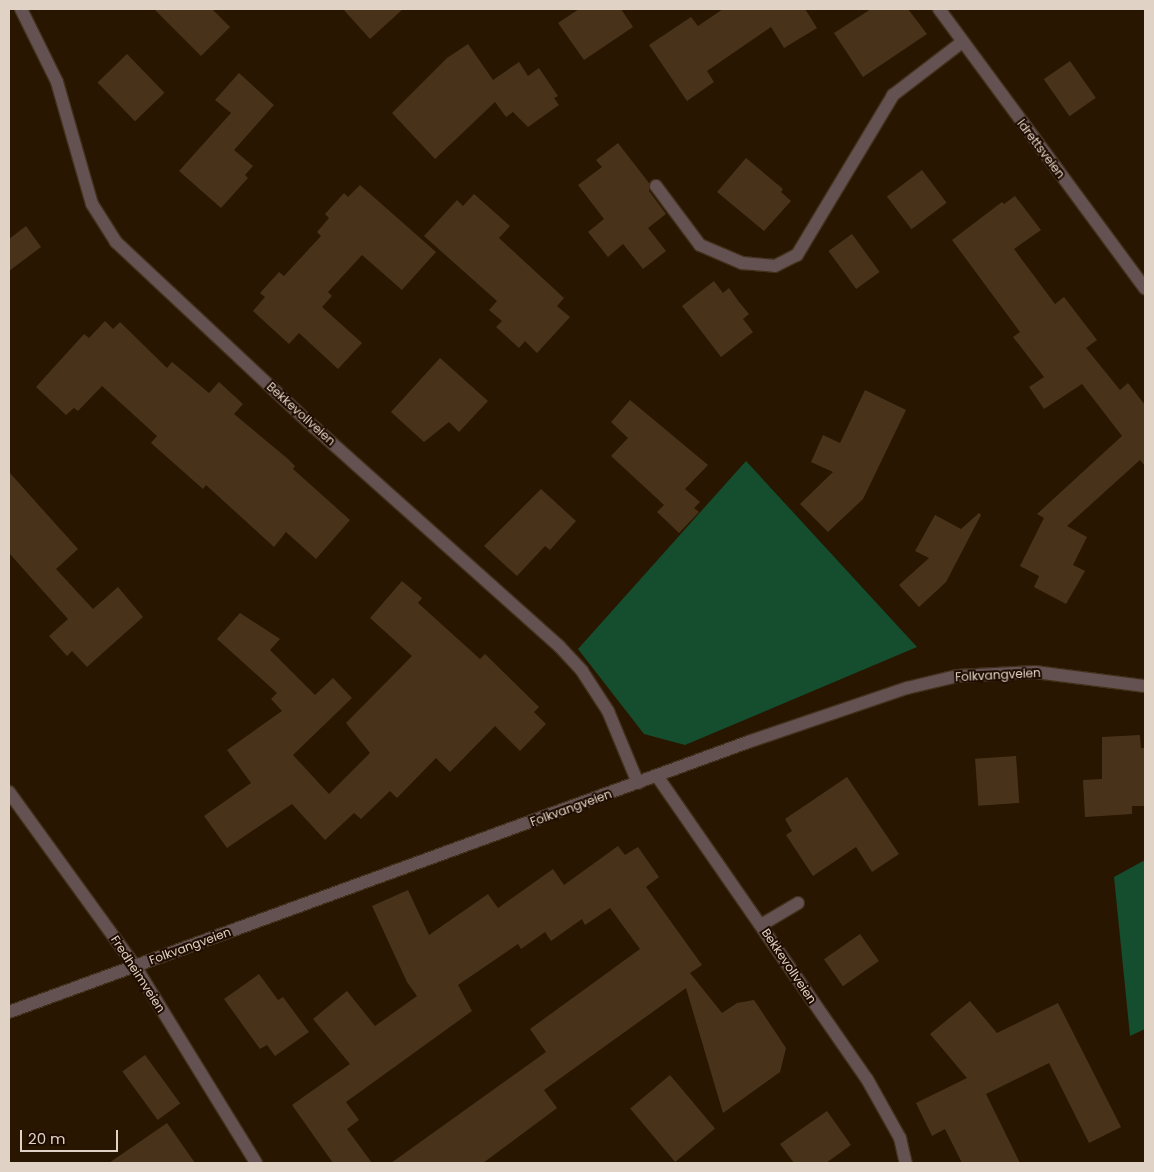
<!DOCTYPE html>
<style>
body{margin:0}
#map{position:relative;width:1154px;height:1172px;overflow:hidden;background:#291600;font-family:Poppins,sans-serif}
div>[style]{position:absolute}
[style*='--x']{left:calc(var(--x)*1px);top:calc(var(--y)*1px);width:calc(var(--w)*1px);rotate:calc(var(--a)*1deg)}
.green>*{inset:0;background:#144e2e}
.building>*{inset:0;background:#48331a;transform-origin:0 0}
.roads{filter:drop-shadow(1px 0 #43301b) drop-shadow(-1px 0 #43301b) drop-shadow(0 1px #43301b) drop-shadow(0 -1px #43301b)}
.minor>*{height:12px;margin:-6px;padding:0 6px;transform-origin:6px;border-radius:6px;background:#635251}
span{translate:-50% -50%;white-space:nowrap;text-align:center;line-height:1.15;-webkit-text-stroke:4px #1f0c00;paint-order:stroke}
.street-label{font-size:12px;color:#e0d2c4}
.frame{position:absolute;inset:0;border:10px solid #e0d2c4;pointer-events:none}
.scale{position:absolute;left:20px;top:1130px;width:98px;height:22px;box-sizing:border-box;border:2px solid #e0d2c4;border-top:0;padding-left:6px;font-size:15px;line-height:18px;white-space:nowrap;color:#e0d2c4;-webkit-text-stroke:4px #1f0c00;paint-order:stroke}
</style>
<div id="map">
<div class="green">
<div style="clip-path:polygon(746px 461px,917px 647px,685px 745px,644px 734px,578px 649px)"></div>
<div style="clip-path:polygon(1145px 860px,1145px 1029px,1130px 1036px,1114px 877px)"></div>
</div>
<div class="building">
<div style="clip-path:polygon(154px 9px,212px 9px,230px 27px,201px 56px)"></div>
<div style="clip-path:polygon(343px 9px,403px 9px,370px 39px)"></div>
<div style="clip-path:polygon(579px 9px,621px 9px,633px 27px,584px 60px,558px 23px)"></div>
<div style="clip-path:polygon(723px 9px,805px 9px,817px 28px,784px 48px,771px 27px,707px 71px,714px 82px,687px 101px,649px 45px,691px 17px,698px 26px)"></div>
<div style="clip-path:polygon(871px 9px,908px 9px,927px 34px,863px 77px,834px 33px)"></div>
<div style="clip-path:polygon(468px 44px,493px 80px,519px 62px,528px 76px,539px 68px,558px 96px,554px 98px,559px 105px,528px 127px,513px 112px,506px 117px,495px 102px,435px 159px,392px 113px,447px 58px)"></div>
<div style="left:127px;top:54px;width:54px;height:41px;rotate:46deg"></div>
<div style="left:1070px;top:61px;width:45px;height:32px;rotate:55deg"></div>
<div style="clip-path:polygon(239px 73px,274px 105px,234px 150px,253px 166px,245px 175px,248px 178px,221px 208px,179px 171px,231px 113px,215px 100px)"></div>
<div style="clip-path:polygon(618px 143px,649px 183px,649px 191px,666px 214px,648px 228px,666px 251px,643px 269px,623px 244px,608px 257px,588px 232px,604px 219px,578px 185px,602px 167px,596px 160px)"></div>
<div style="clip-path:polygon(746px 158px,783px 189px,781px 192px,791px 201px,764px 231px,717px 192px)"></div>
<div style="left:922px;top:170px;width:41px;height:44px;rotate:53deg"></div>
<div style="clip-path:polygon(360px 185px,436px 252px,402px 290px,362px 255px,328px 292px,332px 296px,322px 307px,362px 343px,338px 369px,299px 333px,289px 344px,253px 311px,265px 297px,260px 293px,279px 272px,284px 276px,321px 236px,317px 232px,329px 218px,325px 214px,344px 193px,348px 197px)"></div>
<div style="clip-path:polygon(474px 194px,510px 226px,499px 238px,564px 298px,557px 306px,570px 317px,537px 353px,525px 341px,519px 348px,496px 327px,502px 321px,489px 310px,497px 301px,424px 236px,457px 200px,463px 206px)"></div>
<div style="clip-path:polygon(1015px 196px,1041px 230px,1014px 249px,1055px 304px,1064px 297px,1097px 340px,1086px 348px,1120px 390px,1128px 383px,1145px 405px,1145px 466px,1140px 460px,1067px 526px,1087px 537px,1073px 565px,1085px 571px,1066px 604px,1034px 587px,1039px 576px,1020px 566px,1044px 518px,1037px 514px,1122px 436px,1082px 384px,1044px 409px,1029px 387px,1044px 377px,1013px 337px,1020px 332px,952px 240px,1002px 202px,1004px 204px)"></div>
<div style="clip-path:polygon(26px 226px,41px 247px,9px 271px,9px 239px)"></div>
<div style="left:852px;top:234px;width:47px;height:29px;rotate:54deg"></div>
<div style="clip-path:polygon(714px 281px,723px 293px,729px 288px,739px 302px,749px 314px,743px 319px,753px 332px,721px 357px,682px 306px)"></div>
<div style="clip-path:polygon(105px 321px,113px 329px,120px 322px,167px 368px,172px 362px,209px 393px,219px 382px,243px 404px,234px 414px,288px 459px,295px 466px,293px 469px,350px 520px,316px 559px,286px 532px,274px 547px,206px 485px,203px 489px,151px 443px,157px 436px,102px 386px,78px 411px,74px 408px,66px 415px,36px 387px,84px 334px,89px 338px)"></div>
<div style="clip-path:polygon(440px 358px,488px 401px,459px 432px,449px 422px,424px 442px,391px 412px)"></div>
<div style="clip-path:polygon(865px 390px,906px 410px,863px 499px,828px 532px,800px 504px,833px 472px,811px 462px,823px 435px,840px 443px)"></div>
<div style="clip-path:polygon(630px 400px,708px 465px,685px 489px,700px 502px,694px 508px,699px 512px,679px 533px,657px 512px,664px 505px,611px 456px,628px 438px,611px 422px)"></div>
<div style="clip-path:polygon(9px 472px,78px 549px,56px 569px,93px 609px,118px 587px,143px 617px,87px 667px,72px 651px,67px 656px,49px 636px,68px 619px,9px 553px)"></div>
<div style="clip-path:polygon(541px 489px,576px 521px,550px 550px,545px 546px,517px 576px,484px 546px)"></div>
<div style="clip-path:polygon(979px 513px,981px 515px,946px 582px,919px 607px,899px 585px,929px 558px,915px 551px,935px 515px,961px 529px)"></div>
<div style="clip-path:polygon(402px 581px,422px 598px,418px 603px,480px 659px,485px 654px,539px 707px,534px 712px,546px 724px,520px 751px,495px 726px,450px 772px,436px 758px,397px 798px,390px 791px,361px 819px,354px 813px,325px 840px,292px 804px,227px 848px,204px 816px,251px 783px,227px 750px,282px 711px,271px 699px,277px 693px,217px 639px,240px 613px,280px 639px,270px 650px,315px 695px,333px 678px,352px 698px,293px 755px,329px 794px,370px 753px,346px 723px,412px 656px,370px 618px)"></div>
<div style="clip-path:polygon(1140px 735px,1141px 748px,1144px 748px,1145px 806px,1132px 806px,1132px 814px,1085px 817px,1083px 780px,1102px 779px,1102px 737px)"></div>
<div style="left:1016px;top:756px;width:47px;height:41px;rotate:86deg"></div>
<div style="clip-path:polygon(847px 777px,899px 854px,872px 872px,856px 847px,813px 876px,786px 835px,792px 831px,785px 819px)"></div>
<div style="clip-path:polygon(618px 846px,625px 855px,638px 847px,659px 877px,646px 887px,702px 965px,690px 973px,722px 1013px,737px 1003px,754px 1000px,786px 1048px,780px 1072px,723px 1113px,686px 988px,544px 1090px,557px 1108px,483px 1163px,391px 1163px,546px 1052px,530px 1029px,640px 949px,610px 908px,585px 925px,582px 919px,551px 941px,545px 932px,521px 949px,518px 944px,458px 985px,472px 1011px,346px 1102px,359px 1120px,347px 1129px,372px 1163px,333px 1163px,292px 1105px,350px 1064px,313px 1019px,347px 991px,375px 1026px,417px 996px,407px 982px,372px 906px,408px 890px,429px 935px,488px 894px,498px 908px,553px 869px,564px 885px)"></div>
<div style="left:860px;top:934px;width:33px;height:44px;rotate:55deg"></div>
<div style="clip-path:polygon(259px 974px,278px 1000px,283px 997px,309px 1032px,275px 1056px,267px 1045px,260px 1049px,224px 999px)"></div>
<div style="clip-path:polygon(970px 1001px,997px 1033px,1058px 1003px,1121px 1127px,1089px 1143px,1049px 1063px,986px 1094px,1020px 1163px,962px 1163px,945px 1129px,932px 1136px,916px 1103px,967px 1078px,930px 1034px)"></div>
<div style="left:145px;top:1055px;width:60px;height:28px;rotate:54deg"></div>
<div style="left:670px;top:1075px;width:70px;height:52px;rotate:50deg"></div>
<div style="clip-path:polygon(827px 1111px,851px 1145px,826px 1163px,794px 1163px,780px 1144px)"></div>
<div style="clip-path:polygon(167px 1123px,195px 1163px,109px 1163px)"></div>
</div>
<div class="roads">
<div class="minor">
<div style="--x:21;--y:9;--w:81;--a:63.7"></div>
<div style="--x:57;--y:82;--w:127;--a:74"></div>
<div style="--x:92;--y:204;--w:45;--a:57.7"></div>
<div style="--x:116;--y:242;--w:271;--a:43.1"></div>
<div style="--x:314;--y:427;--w:329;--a:41.8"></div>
<div style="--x:559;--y:646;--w:34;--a:47"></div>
<div style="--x:582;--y:671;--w:48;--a:57"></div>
<div style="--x:608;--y:711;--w:78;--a:67.4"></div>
<div style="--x:939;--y:9;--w:347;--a:53.6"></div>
<div style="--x:656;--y:186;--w:74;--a:53.3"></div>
<div style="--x:700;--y:245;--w:46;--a:23.2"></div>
<div style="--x:742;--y:263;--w:33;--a:5"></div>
<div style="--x:775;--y:266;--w:25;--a:-27"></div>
<div style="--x:797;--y:255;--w:187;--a:-59"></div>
<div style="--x:893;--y:95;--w:87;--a:-37.5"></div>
<div style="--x:657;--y:776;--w:369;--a:55.3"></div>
<div style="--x:867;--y:1079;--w:68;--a:60.8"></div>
<div style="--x:900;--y:1138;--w:26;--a:77"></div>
<div style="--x:9;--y:792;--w:215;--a:54.1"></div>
<div style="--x:135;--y:966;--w:231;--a:58.4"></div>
<div style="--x:761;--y:925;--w:43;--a:-30.7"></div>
<div style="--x:9;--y:1012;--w:787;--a:-20.07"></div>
<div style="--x:748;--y:742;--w:168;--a:-18.8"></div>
<div style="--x:907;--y:688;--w:51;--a:-13.5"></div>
<div style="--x:957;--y:676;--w:78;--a:-2.9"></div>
<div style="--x:1035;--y:672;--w:111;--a:7.3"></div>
</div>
</div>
<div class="street-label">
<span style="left:1041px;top:149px;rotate:53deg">Idrettsveien</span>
<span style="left:301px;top:414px;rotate:42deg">Bekkevollveien</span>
<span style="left:998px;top:675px;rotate:-3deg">Folkvangveien</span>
<span style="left:571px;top:808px;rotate:-20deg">Folkvangveien</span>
<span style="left:190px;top:946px;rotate:-20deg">Folkvangveien</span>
<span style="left:789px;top:966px;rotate:56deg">Bekkevollveien</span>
<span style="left:138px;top:974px;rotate:57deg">Fredheimveien</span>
</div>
<div class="frame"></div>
<div class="scale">20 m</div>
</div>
